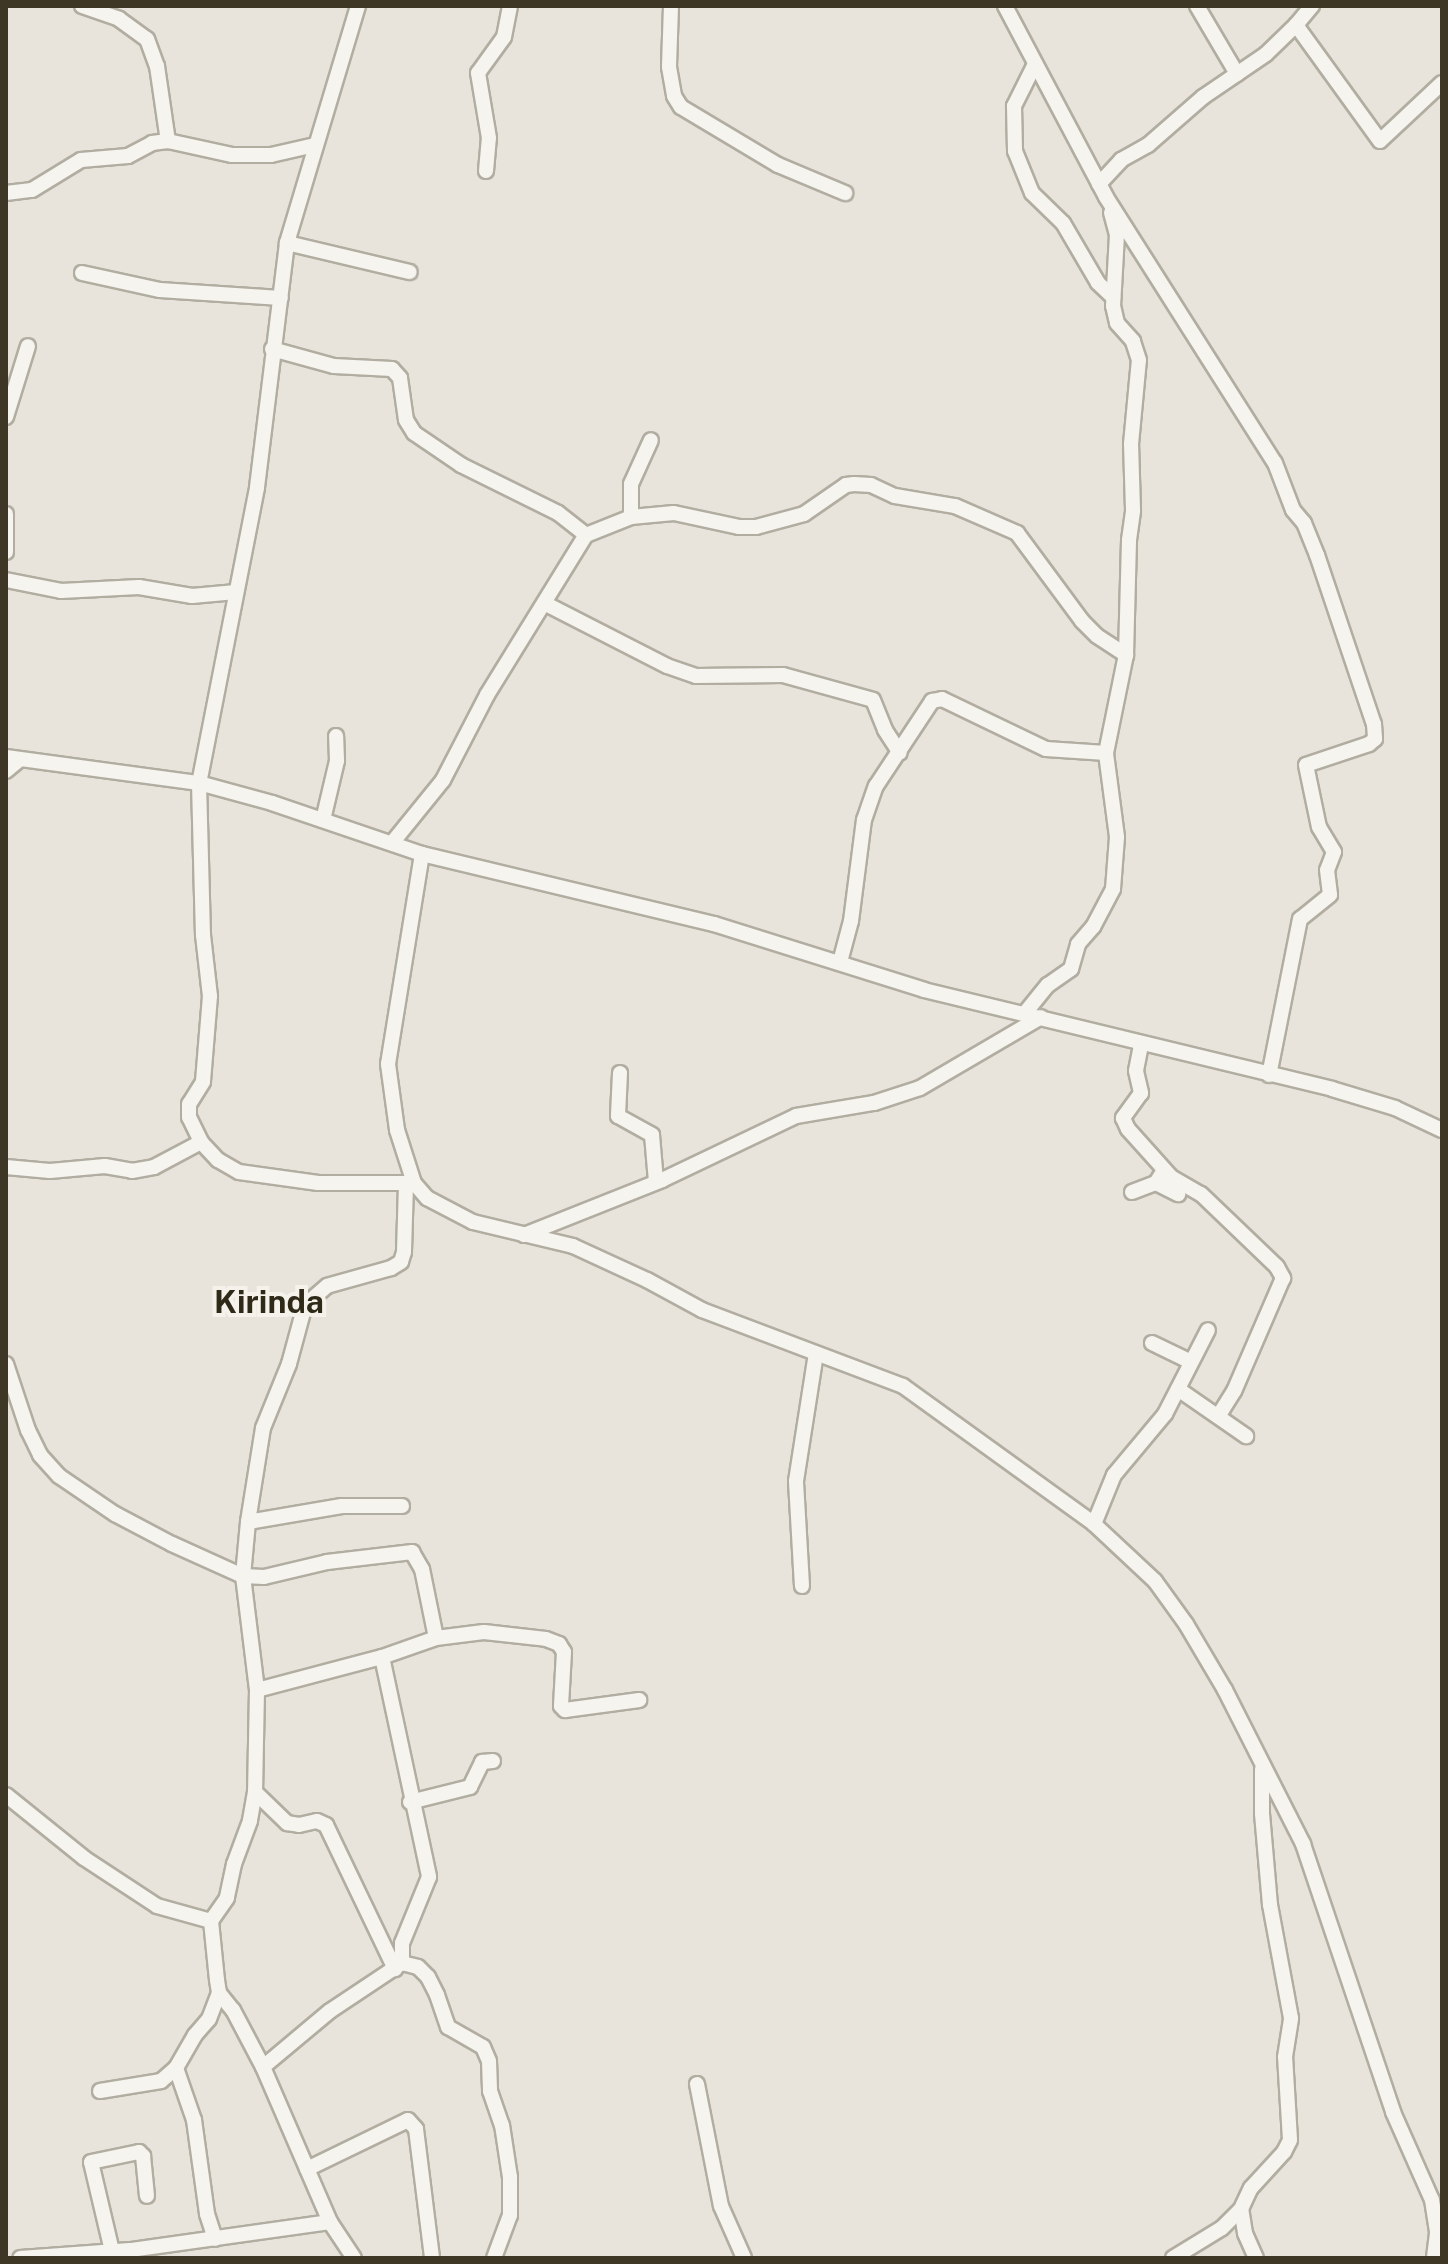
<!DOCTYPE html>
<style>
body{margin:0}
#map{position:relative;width:1448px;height:2264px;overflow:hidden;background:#e8e4dc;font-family:"Public Sans",sans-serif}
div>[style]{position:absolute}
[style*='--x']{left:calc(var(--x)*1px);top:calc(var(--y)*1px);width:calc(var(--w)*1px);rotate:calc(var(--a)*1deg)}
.roads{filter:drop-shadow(2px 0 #b2ada1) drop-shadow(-2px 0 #b2ada1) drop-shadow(0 2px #b2ada1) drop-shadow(0 -2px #b2ada1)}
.minor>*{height:14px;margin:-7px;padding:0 7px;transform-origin:7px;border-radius:7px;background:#f6f4ef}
span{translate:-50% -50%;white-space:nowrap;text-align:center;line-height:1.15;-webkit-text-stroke:8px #f5f2ec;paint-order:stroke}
.quarter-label{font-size:32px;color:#2f2918;font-weight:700}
.frame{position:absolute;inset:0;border:8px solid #3f3725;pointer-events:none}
</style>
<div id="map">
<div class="roads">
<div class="minor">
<div style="--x:82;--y:6;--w:39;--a:19"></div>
<div style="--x:119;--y:19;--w:34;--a:36"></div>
<div style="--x:147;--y:39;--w:29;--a:70"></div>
<div style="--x:157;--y:66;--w:76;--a:81.7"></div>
<div style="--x:358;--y:6;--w:247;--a:106.7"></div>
<div style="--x:287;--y:243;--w:247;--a:97"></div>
<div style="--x:257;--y:488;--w:301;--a:101.1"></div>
<div style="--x:199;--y:783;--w:152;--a:88.5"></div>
<div style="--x:203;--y:935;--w:61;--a:83.5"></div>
<div style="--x:210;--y:996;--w:86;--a:94.7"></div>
<div style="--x:203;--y:1082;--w:26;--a:122"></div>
<div style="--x:189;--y:1104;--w:13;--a:90"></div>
<div style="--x:189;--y:1117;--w:28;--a:64"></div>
<div style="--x:201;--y:1142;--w:25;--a:47"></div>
<div style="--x:218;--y:1160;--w:24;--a:30"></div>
<div style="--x:239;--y:1172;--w:80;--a:7.9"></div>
<div style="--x:318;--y:1183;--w:96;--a:0"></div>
<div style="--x:671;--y:6;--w:61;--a:91.9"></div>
<div style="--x:669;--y:67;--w:29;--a:80"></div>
<div style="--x:674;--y:96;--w:13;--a:58"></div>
<div style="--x:681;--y:107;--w:113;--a:30.9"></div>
<div style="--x:778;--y:165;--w:73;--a:22.7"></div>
<div style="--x:1005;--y:6;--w:216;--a:62.1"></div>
<div style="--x:1106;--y:197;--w:315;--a:57.6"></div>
<div style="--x:1275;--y:463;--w:50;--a:69"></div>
<div style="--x:1293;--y:510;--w:17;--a:50"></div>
<div style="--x:1304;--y:523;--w:35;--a:68"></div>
<div style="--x:1317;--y:555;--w:178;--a:71.4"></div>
<div style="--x:1374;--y:724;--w:15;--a:86"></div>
<div style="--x:1375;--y:739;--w:8;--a:140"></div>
<div style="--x:1369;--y:744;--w:66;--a:161.6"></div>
<div style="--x:1306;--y:765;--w:63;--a:78.2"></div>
<div style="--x:1319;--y:827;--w:29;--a:59"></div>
<div style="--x:1334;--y:852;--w:19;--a:111"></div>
<div style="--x:1327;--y:870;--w:25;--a:83"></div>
<div style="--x:1330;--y:895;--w:38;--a:141"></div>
<div style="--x:1300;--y:919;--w:159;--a:101.2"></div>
<div style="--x:1197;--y:6;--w:79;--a:59.5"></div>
<div style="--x:1296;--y:25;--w:25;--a:-50"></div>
<div style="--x:1035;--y:64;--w:47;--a:116.6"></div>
<div style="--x:1014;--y:106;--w:45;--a:88.7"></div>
<div style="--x:1015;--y:151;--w:45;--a:68"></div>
<div style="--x:1032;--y:193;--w:43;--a:44.1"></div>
<div style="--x:1063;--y:223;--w:69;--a:59.7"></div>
<div style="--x:1098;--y:283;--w:21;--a:43"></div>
<div style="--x:486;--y:171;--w:33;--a:-85"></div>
<div style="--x:489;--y:138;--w:66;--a:-99.6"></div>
<div style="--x:478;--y:73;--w:44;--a:-54.2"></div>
<div style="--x:504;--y:37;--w:32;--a:-79"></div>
<div style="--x:1099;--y:184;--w:33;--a:-47"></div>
<div style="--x:1121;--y:160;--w:31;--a:-29"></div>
<div style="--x:1148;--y:145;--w:73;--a:-41.1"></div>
<div style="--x:1203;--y:97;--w:76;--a:-34.3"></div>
<div style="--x:1266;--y:54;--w:42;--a:-44"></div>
<div style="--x:1296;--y:25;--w:143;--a:54.1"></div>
<div style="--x:1380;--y:141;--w:85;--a:-43.1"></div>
<div style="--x:6;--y:193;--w:26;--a:-7"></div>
<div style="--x:32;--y:190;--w:57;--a:-31.5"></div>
<div style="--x:81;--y:160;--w:47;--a:-4.9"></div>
<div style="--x:128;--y:156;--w:27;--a:-28"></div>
<div style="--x:152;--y:143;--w:16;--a:-7"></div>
<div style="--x:168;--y:141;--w:66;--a:12.3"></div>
<div style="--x:232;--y:155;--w:39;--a:0"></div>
<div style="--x:271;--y:155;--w:45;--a:-12.8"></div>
<div style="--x:287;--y:243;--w:126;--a:13.3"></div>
<div style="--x:82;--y:273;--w:80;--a:12.3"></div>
<div style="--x:160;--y:290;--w:121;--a:3.8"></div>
<div style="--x:272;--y:349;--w:64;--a:15.3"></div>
<div style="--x:334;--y:366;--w:58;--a:3"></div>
<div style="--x:392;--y:369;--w:12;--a:48"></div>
<div style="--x:400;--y:378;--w:42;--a:81.9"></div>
<div style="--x:406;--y:420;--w:15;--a:58"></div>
<div style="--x:414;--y:433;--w:57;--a:34.2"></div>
<div style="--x:461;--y:465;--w:108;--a:26.3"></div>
<div style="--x:558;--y:513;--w:36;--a:38"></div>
<div style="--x:6;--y:417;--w:74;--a:-72.8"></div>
<div style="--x:6;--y:514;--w:38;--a:90"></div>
<div style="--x:631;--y:517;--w:33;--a:-90"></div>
<div style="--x:631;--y:484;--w:48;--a:-65.6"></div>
<div style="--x:6;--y:580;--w:56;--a:11.3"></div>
<div style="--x:61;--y:591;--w:78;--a:-2.9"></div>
<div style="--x:139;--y:587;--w:54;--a:9.6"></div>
<div style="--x:192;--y:596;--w:44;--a:-5.2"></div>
<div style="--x:546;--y:604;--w:136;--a:27.1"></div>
<div style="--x:667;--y:666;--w:31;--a:19"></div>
<div style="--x:696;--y:676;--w:87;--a:-0.7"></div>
<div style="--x:783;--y:675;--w:93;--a:15.5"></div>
<div style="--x:873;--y:700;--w:32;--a:68"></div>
<div style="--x:885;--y:730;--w:27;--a:57"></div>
<div style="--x:6;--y:757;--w:195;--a:7.7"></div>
<div style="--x:199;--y:783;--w:76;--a:15.3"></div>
<div style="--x:272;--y:803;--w:158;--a:18.8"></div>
<div style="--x:422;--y:854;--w:300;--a:13.5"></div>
<div style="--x:714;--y:924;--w:220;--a:17.4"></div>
<div style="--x:924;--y:990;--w:420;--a:13.6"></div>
<div style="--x:1332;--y:1089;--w:66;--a:16.8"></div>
<div style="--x:1395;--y:1108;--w:52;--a:25.1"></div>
<div style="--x:6;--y:771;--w:17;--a:-40"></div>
<div style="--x:323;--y:820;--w:61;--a:-76.7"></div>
<div style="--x:337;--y:761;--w:25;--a:-92"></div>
<div style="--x:392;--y:843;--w:81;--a:-51"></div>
<div style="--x:443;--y:780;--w:96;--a:-62.6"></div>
<div style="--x:487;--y:695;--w:188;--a:-58.3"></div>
<div style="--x:586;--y:535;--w:48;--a:-21.8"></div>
<div style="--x:631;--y:517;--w:43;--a:-5.3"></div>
<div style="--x:674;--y:513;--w:66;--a:12.2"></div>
<div style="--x:739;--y:527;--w:17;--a:0"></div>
<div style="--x:756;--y:527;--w:50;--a:-15.2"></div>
<div style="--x:804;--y:514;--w:51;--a:-34.6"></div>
<div style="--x:846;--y:485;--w:8;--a:-7"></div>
<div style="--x:854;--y:484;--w:17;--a:3"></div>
<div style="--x:871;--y:485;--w:26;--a:25"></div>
<div style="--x:895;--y:496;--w:61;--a:9.5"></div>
<div style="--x:955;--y:506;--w:68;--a:23.5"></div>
<div style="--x:1017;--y:533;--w:109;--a:53.5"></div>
<div style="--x:1082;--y:621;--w:21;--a:45"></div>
<div style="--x:1097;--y:636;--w:35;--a:33"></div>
<div style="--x:422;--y:854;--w:213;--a:99.2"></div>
<div style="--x:388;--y:1064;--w:67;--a:82.2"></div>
<div style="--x:397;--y:1130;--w:56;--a:72.2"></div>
<div style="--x:414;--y:1183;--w:20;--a:49"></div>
<div style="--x:427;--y:1198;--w:52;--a:27.6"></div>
<div style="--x:473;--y:1222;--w:103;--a:13.5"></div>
<div style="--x:573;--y:1246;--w:81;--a:24.7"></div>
<div style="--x:647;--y:1280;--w:63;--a:28.6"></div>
<div style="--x:702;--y:1310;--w:215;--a:20.7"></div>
<div style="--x:903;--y:1386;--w:236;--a:35.8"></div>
<div style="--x:1094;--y:1524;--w:83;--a:43.1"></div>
<div style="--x:1155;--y:1581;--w:53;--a:54.2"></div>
<div style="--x:1186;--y:1624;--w:77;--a:59.4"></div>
<div style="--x:1225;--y:1690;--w:173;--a:63.1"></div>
<div style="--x:1303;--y:1844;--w:283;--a:71.4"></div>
<div style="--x:1393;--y:2112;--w:96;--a:66.1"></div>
<div style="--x:1432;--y:2200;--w:33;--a:81"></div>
<div style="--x:1437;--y:2233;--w:25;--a:97"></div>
<div style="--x:840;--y:962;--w:42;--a:-75"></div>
<div style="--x:851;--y:921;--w:102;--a:-82.7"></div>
<div style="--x:864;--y:820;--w:36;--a:-71"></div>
<div style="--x:876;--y:786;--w:102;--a:-56.6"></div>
<div style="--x:932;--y:701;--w:10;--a:-11"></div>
<div style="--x:942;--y:699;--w:115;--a:25.7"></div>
<div style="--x:1046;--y:749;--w:60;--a:3.8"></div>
<div style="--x:1025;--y:1013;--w:36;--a:-51"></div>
<div style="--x:1048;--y:985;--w:28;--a:-35"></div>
<div style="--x:1071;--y:969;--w:26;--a:-74"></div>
<div style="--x:1078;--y:944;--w:23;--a:-49"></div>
<div style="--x:1093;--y:927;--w:43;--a:-62.2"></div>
<div style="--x:1113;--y:889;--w:52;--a:-85.6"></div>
<div style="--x:1117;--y:837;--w:85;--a:-97.5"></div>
<div style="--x:1106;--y:753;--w:100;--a:-78.5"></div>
<div style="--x:1126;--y:655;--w:115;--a:-88.5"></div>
<div style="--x:1129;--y:540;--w:30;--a:-82"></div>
<div style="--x:1133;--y:510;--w:66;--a:-91.7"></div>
<div style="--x:1131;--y:444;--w:84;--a:-84.6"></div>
<div style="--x:1139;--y:360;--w:20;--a:-108"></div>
<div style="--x:1133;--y:341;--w:24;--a:-132"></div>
<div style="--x:1117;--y:323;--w:17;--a:-103"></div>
<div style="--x:1113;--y:306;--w:71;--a:-86.8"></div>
<div style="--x:1117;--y:235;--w:23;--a:-105"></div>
<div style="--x:1141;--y:1045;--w:26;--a:101"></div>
<div style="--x:1136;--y:1071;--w:23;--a:77"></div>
<div style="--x:1141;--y:1093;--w:31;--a:126"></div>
<div style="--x:1123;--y:1118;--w:12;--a:66"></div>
<div style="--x:1128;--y:1129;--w:64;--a:48.1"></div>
<div style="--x:1171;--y:1177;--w:34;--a:30"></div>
<div style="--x:1201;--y:1194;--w:105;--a:43.8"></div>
<div style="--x:1277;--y:1267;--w:13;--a:61"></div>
<div style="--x:1283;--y:1278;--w:123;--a:113.4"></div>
<div style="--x:1234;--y:1391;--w:28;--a:122"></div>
<div style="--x:620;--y:1073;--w:43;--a:92.7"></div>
<div style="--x:618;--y:1116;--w:39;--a:29"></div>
<div style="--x:652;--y:1135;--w:47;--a:85.1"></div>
<div style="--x:6;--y:1167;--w:44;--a:5.2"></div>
<div style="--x:50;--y:1171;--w:55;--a:-5.2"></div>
<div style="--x:105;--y:1166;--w:27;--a:10"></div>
<div style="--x:132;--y:1171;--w:22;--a:-10"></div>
<div style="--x:154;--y:1167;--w:53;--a:-28"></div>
<div style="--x:1156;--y:1183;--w:25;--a:27"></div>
<div style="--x:406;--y:1184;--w:68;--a:91.7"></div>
<div style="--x:404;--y:1252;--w:10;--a:107"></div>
<div style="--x:401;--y:1262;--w:12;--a:149"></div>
<div style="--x:391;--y:1268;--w:66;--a:164.3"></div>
<div style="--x:327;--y:1286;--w:29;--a:139"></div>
<div style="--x:305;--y:1305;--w:61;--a:105.2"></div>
<div style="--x:289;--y:1364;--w:69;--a:112.1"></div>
<div style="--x:263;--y:1428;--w:95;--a:99.1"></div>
<div style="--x:248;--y:1522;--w:54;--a:95.3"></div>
<div style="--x:243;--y:1576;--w:21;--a:3"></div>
<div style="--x:264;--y:1577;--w:65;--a:-13.4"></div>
<div style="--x:327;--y:1562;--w:86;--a:-6.7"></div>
<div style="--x:412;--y:1552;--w:20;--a:60"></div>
<div style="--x:422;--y:1569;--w:70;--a:78.5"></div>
<div style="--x:1132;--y:1192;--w:26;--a:-21"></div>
<div style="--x:1156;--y:1183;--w:15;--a:-58"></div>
<div style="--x:524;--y:1235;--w:149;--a:-21.7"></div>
<div style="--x:662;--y:1180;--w:148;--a:-25.5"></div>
<div style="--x:796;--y:1116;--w:79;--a:-9.5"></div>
<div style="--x:874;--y:1103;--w:48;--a:-18.1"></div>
<div style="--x:920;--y:1088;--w:140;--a:-30.4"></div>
<div style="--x:1152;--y:1343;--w:41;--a:25.9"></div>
<div style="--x:6;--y:1364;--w:70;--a:71.6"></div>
<div style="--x:28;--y:1430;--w:28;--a:64"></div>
<div style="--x:40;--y:1455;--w:28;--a:48"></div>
<div style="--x:59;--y:1476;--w:68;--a:34.2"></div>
<div style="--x:115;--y:1514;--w:64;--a:27.8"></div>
<div style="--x:172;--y:1544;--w:78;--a:24.3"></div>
<div style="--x:243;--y:1576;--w:115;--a:83"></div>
<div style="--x:257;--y:1690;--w:102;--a:91.1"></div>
<div style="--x:255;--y:1792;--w:29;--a:100"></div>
<div style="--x:250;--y:1821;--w:46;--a:110.4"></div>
<div style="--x:234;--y:1864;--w:35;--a:102"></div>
<div style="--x:227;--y:1898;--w:28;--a:125"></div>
<div style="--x:211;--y:1921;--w:59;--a:84.2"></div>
<div style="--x:217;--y:1980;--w:13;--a:81"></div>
<div style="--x:219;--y:1993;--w:22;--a:51"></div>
<div style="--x:233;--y:2010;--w:64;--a:62.2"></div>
<div style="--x:263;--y:2067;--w:169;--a:66.6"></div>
<div style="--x:330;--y:2222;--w:202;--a:172"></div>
<div style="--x:130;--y:2250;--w:110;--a:175.8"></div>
<div style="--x:1178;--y:1389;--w:83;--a:34.7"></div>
<div style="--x:248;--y:1522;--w:95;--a:-9.7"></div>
<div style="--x:342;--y:1506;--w:60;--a:0"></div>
<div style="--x:1094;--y:1524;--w:53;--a:-67.8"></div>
<div style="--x:1114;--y:1475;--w:80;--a:-50.1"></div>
<div style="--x:1165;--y:1414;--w:94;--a:-62.9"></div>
<div style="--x:802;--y:1586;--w:105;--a:-93.3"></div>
<div style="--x:796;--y:1481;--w:129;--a:-81.1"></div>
<div style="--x:382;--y:1657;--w:225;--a:77.9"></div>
<div style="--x:429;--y:1877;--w:71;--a:112.2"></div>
<div style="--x:402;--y:1943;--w:20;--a:90"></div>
<div style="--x:257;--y:1690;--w:129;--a:-14.8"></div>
<div style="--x:382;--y:1657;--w:57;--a:-19.4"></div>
<div style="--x:436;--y:1638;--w:48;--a:-7.1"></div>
<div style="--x:484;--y:1632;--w:62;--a:6.4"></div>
<div style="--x:546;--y:1639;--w:14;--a:21"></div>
<div style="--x:559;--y:1644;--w:9;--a:58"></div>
<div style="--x:564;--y:1652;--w:54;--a:93.2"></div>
<div style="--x:561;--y:1706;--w:6;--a:45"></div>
<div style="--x:565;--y:1710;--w:75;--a:-7.7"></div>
<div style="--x:255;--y:1792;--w:45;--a:44.1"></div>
<div style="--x:287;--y:1823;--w:12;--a:9"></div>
<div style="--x:299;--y:1825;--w:18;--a:-13"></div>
<div style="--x:317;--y:1821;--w:10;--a:24"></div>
<div style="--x:326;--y:1825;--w:160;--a:64.4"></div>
<div style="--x:6;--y:1795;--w:100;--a:38.9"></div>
<div style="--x:84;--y:1858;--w:87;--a:33.3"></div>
<div style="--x:157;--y:1906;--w:56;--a:15.5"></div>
<div style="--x:410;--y:1802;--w:62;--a:-14"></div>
<div style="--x:470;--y:1787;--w:28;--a:-64"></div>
<div style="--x:482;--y:1762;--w:11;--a:-5"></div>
<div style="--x:263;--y:2067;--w:87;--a:-39.9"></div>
<div style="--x:330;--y:2011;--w:87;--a:-33.7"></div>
<div style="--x:402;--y:1963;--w:16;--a:14"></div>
<div style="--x:418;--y:1967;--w:14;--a:45"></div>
<div style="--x:428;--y:1977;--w:20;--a:63"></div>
<div style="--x:437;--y:1995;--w:34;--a:71"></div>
<div style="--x:448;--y:2027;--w:40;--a:29.7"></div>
<div style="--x:483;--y:2047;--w:15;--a:67"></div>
<div style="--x:489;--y:2061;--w:30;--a:88"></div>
<div style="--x:490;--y:2091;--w:36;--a:71"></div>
<div style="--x:502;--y:2125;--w:53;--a:81.3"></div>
<div style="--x:510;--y:2177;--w:38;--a:90"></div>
<div style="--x:510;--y:2215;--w:46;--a:110.4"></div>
<div style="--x:176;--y:2068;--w:55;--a:70.9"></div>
<div style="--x:194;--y:2120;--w:95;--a:82.1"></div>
<div style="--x:207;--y:2214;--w:26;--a:72"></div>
<div style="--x:697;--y:2084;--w:124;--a:78.9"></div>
<div style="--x:721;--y:2206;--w:57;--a:66.1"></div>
<div style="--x:100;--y:2091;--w:62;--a:-9.3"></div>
<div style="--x:161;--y:2081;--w:20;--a:-41"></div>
<div style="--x:176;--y:2068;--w:38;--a:-60"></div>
<div style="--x:195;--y:2035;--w:21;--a:-49"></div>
<div style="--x:209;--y:2019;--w:28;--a:-69"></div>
<div style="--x:307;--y:2169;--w:112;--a:-25.9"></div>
<div style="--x:408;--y:2120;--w:12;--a:48"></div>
<div style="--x:416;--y:2129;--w:130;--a:82.9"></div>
<div style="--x:330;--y:2222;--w:43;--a:56.3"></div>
<div style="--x:112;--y:2251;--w:91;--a:-103.3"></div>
<div style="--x:91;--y:2162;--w:49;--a:-11.8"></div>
<div style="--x:139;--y:2152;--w:6;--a:45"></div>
<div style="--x:143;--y:2156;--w:40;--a:84.3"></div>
<div style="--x:1173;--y:2258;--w:57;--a:-31.5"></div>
<div style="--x:1222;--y:2228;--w:27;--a:-45"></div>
<div style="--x:1256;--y:2258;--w:27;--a:-114"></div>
<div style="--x:1245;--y:2233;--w:24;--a:-99"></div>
<div style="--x:1241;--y:2209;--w:23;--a:-65"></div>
<div style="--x:1251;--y:2188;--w:49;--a:-47.5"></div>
<div style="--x:1284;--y:2152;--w:13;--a:-63"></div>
<div style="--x:1290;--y:2140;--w:83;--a:-93.4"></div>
<div style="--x:1285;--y:2057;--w:39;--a:-81"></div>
<div style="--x:1291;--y:2018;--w:115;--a:-100.5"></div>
<div style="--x:1270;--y:1905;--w:92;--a:-95"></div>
<div style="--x:1262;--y:1813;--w:44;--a:-90"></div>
</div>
</div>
<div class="quarter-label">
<span style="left:269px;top:1302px">Kirinda</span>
</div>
<div class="frame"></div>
</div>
